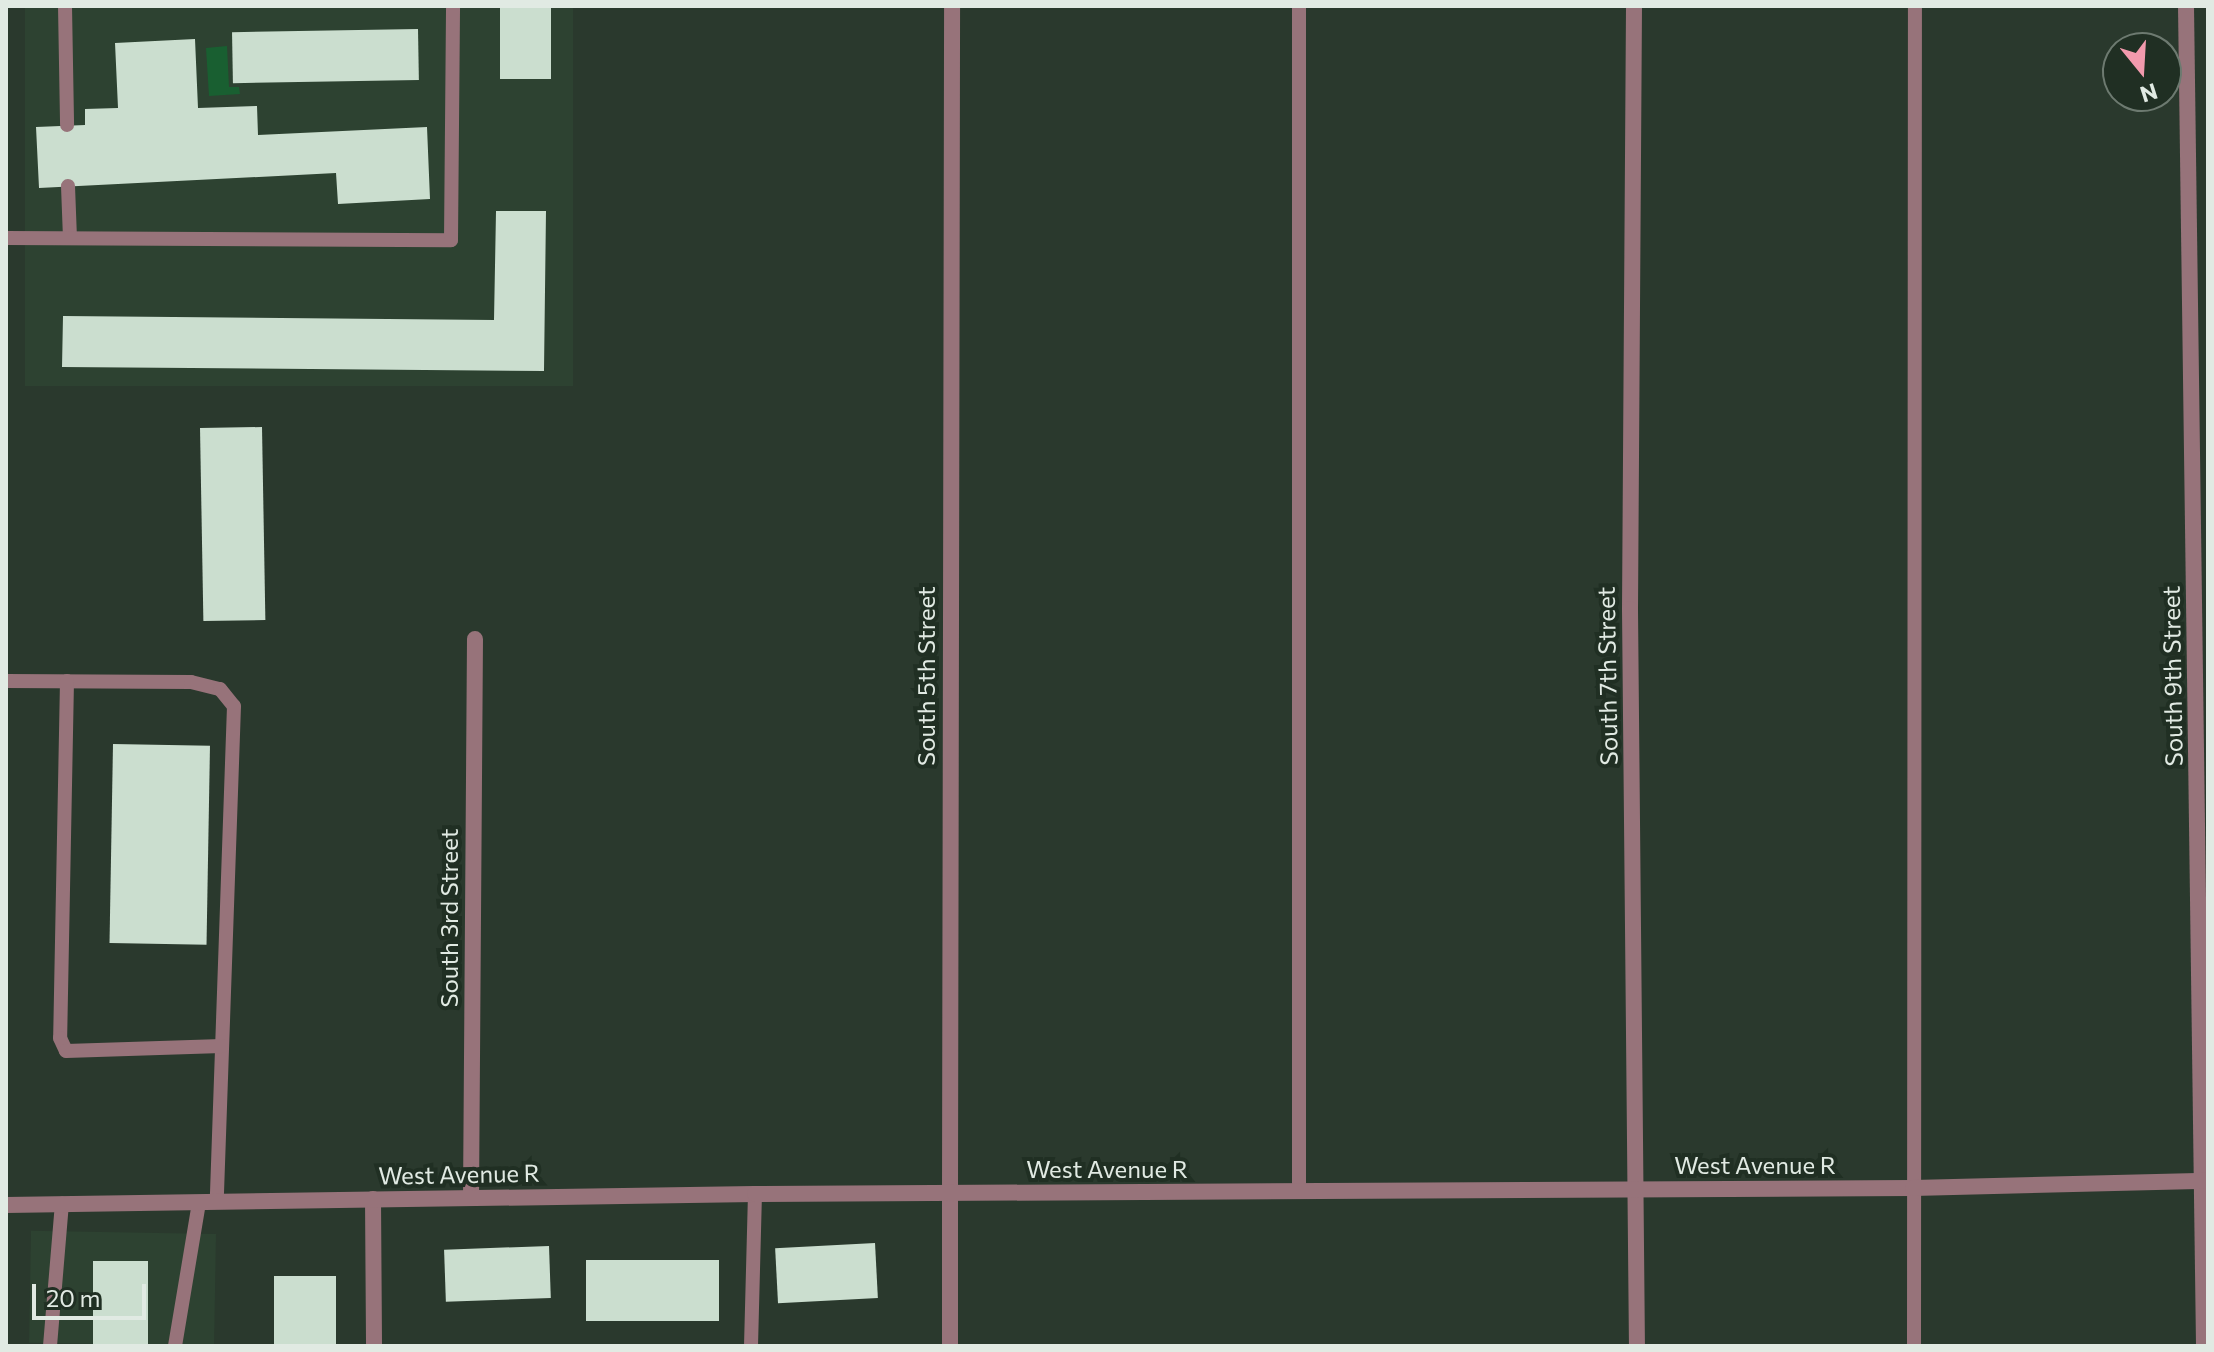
<!DOCTYPE html>
<style>
body{margin:0}
#map{position:relative;width:2214px;height:1352px;overflow:hidden;background:#2a392d;font-family:Commissioner,sans-serif}
div>[style]{position:absolute}
[style*='--x']{left:calc(var(--x)*1px);top:calc(var(--y)*1px);width:calc(var(--w)*1px);rotate:calc(var(--a)*1deg)}
.built>*{inset:0;background:#2d4231;transform-origin:0 0}
.water>*{inset:0;background:#195f31}
.building>*{inset:0;background:#cbdecf;transform-origin:0 0}
.service>*{height:14px;margin:-7px;padding:0 7px;transform-origin:7px;border-radius:7px;background:#97737a}
.minor>*{height:16px;margin:-8px;padding:0 8px;transform-origin:8px;border-radius:8px;background:#97737a}
.tertiary>*{height:16px;margin:-8px;padding:0 8px;transform-origin:8px;border-radius:8px;background:#97737a}
span{translate:-50% -50%;white-space:nowrap;text-align:center;line-height:1.15;-webkit-text-stroke:8px #202f23;paint-order:stroke}
.street-label{font-size:24px;color:#e1eae3}
.frame{position:absolute;inset:0;border:8px solid #e1eae3;pointer-events:none}
.north{position:absolute;left:2102px;top:32px;width:80px;height:80px;box-sizing:border-box;background:#202f23;border:2px solid #6d7a70;border-radius:50%;rotate:162deg;font-size:22px;font-weight:700;line-height:32px;text-align:center;color:#e1eae3}
.north::after{content:'';display:block;margin:auto;width:28px;height:36px;background:#f29aad;clip-path:polygon(50% 0,100% 100%,50% 72%,0 100%)}
.scale{position:absolute;left:32px;top:1284px;width:114px;height:36px;box-sizing:border-box;border:4px solid #e1eae3;border-top:0;padding-left:10px;font-size:24px;line-height:28px;white-space:nowrap;color:#e1eae3;-webkit-text-stroke:6px #202f23;paint-order:stroke}
</style>
<div id="map">
<div class="built">
<div style="left:25px;top:6px;width:548px;height:380px"></div>
<div style="left:216px;top:1234px;width:112px;height:185px;rotate:91deg"></div>
</div>
<div class="water">
<div style="clip-path:polygon(227px 46px,229px 87px,239px 87px,240px 94px,209px 96px,206px 48px)"></div>
</div>
<div class="building">
<div style="left:500px;top:6px;width:51px;height:73px"></div>
<div style="left:418px;top:29px;width:51px;height:186px;rotate:89deg"></div>
<div style="clip-path:polygon(195px 39px,198px 108px,257px 106px,258px 135px,427px 127px,430px 199px,338px 204px,336px 173px,39px 188px,36px 127px,85px 125px,85px 109px,118px 108px,115px 43px)"></div>
<div style="clip-path:polygon(496px 211px,546px 211px,544px 371px,62px 367px,63px 316px,494px 320px)"></div>
<div style="left:262px;top:427px;width:193px;height:62px;rotate:89deg"></div>
<div style="left:113px;top:744px;width:97px;height:199px;rotate:1deg"></div>
<div style="left:875px;top:1243px;width:55px;height:100px;rotate:87deg"></div>
<div style="left:549px;top:1246px;width:52px;height:105px;rotate:88deg"></div>
<div style="left:586px;top:1260px;width:133px;height:61px"></div>
<div style="left:93px;top:1261px;width:55px;height:85px"></div>
<div style="left:274px;top:1276px;width:62px;height:70px"></div>
</div>
<div class="service">
<div style="--x:65;--y:6;--w:119;--a:89"></div>
<div style="--x:68;--y:186;--w:52;--a:87.8"></div>
<div style="--x:6;--y:238;--w:445;--a:0.3"></div>
<div style="--x:451;--y:240;--w:234;--a:-89.5"></div>
<div style="--x:6;--y:681;--w:185;--a:0.3"></div>
<div style="--x:191;--y:682;--w:30;--a:14"></div>
<div style="--x:220;--y:689;--w:22;--a:51"></div>
<div style="--x:234;--y:706;--w:495;--a:92"></div>
<div style="--x:67;--y:681;--w:357;--a:91.1"></div>
<div style="--x:60;--y:1038;--w:14;--a:65"></div>
<div style="--x:66;--y:1051;--w:156;--a:-1.8"></div>
<div style="--x:1299;--y:1192;--w:1186;--a:-90"></div>
<div style="--x:50;--y:1346;--w:143;--a:-85.2"></div>
<div style="--x:175;--y:1346;--w:146;--a:-80.5"></div>
<div style="--x:751;--y:1346;--w:152;--a:-88.5"></div>
<div style="--x:1914;--y:1346;--w:1340;--a:-89.96"></div>
</div>
<div class="minor">
<div style="--x:1634;--y:6;--w:603;--a:90.38"></div>
<div style="--x:1630;--y:609;--w:737;--a:89.46"></div>
<div style="--x:2186;--y:6;--w:1340;--a:89.23"></div>
<div style="--x:950;--y:1194;--w:152;--a:90"></div>
<div style="--x:471;--y:1197;--w:558;--a:-89.59"></div>
<div style="--x:373;--y:1199;--w:147;--a:89.6"></div>
</div>
<div class="tertiary">
<div style="--x:950;--y:1194;--w:1188;--a:-89.9"></div>
<div style="--x:6;--y:1205;--w:749;--a:-0.84"></div>
<div style="--x:755;--y:1194;--w:1158;--a:-0.3"></div>
<div style="--x:1913;--y:1188;--w:295;--a:-1.4"></div>
</div>
<div class="street-label">
<span style="left:926px;top:676px;rotate:-90deg">South 5th Street</span>
<span style="left:1607px;top:676px;rotate:-91deg">South 7th Street</span>
<span style="left:2172px;top:676px;rotate:-91deg">South 9th Street</span>
<span style="left:449px;top:918px;rotate:-90deg">South 3rd Street</span>
<span style="left:1755px;top:1165px">West Avenue R</span>
<span style="left:1107px;top:1169px">West Avenue R</span>
<span style="left:459px;top:1174px;rotate:-1deg">West Avenue R</span>
</div>
<div class="frame"></div>
<div class="north">N</div>
<div class="scale">20 m</div>
</div>
